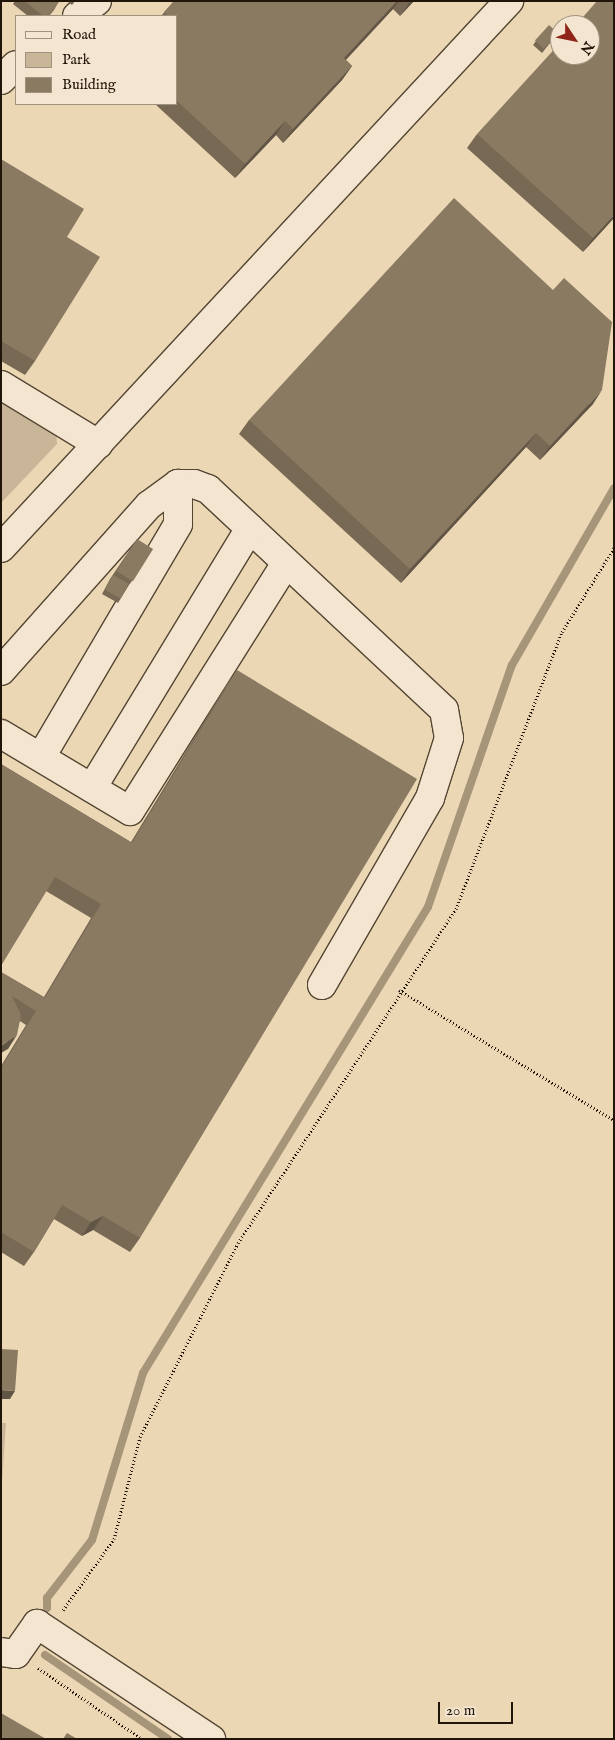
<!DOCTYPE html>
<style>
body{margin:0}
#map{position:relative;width:615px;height:1740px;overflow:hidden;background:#ecd7b5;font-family:"IM FELL English",serif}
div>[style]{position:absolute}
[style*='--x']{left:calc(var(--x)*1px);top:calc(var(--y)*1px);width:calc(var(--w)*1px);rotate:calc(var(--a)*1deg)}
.green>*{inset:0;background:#c9b698}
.stream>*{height:8px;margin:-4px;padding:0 4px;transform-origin:4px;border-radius:4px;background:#a7957a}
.path>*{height:3px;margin-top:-1.5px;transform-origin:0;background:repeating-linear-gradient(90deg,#201508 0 1px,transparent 0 3.5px)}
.roads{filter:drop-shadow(1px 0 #534633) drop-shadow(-1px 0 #534633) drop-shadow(0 1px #534633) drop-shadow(0 -1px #534633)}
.minor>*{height:28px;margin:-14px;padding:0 14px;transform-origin:14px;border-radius:14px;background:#f3e5cf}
.wall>*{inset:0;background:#776954}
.shaded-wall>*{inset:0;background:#615545}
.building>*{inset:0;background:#8a7a62;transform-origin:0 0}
span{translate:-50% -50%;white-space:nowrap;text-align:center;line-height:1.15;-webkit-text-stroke:4.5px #f3e5cf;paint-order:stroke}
.frame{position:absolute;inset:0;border:2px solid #201508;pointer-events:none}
.legend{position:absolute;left:15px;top:15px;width:162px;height:90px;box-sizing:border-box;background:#f3e5cf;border:1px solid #9f927f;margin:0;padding:6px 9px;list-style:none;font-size:15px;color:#201508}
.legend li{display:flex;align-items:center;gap:10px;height:25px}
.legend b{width:25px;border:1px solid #9f927f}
.north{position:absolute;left:550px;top:15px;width:50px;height:50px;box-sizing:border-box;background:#f3e5cf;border:1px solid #9f927f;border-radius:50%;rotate:124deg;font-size:14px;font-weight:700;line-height:20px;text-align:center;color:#201508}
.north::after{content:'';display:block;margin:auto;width:18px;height:22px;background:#8f2418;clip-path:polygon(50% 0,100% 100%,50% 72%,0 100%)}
.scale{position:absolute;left:438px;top:1702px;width:75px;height:22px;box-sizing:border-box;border:2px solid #201508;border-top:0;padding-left:6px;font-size:15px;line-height:18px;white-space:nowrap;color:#201508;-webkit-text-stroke:4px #f3e5cf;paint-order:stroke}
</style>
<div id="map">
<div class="green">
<div style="clip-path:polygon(1px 398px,56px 433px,57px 444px,1px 503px)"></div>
<div style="clip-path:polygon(1px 1423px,6px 1423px,1px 1497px)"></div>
</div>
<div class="stream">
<div style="--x:47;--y:1608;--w:10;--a:-90"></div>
<div style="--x:47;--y:1598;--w:73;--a:-52.2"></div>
<div style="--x:92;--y:1540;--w:175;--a:-73"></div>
<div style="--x:143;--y:1373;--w:546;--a:-58.55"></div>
<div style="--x:428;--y:907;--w:256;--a:-70.9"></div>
<div style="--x:512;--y:665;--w:204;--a:-60"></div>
<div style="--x:45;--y:1655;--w:149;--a:34.3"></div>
</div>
<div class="path">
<div style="--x:399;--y:990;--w:251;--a:31.2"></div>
<div style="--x:63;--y:1610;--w:87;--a:-54.3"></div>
<div style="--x:114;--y:1539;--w:105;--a:-75.7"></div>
<div style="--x:140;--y:1437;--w:217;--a:-63.2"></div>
<div style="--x:238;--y:1243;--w:399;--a:-56.9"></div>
<div style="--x:456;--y:909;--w:297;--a:-69.1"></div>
<div style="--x:562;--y:632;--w:99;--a:-58.2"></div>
<div style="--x:38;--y:1668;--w:126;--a:34.3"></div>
</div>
<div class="roads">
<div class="minor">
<div style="--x:77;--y:16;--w:25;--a:-37"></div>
<div style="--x:1;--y:80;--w:21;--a:-45"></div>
<div style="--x:1;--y:385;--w:114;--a:31.3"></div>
<div style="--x:1;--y:548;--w:747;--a:-47.12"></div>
<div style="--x:1;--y:671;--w:222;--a:-48.3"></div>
<div style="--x:149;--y:505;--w:36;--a:-36"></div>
<div style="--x:178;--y:484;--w:16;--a:0"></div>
<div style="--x:194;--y:484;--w:15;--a:20"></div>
<div style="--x:208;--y:489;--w:323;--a:43.1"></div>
<div style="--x:444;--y:710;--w:28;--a:80"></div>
<div style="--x:449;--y:738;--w:63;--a:107.6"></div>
<div style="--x:430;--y:798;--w:216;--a:120"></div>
<div style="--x:1;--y:734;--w:150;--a:30.8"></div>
<div style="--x:130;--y:811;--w:293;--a:-57.8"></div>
<div style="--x:41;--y:757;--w:270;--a:-59.5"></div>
<div style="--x:178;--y:524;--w:40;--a:-90"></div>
<div style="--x:92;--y:788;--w:304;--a:-58.7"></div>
<div style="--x:1;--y:1652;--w:15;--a:8"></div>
<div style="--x:16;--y:1654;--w:37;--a:-55"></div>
<div style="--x:37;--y:1624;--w:209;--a:33.5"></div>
</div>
</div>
<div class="wall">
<div style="clip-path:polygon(15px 1px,59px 1px,54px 10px,49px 16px,28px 16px,13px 4px)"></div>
<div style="clip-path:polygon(67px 1px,75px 1px,72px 5px)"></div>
<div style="clip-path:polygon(174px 1px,414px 1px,400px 16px,393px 9px,346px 60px,352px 66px,342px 80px,283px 143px,276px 135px,235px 178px,155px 104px,176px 104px,176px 16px,161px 16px)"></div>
<div style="clip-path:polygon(558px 33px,542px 53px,533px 45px,536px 41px)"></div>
<div style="clip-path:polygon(477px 134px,614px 218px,583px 252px,467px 148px)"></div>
<div style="clip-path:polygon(1px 159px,67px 237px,35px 361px,25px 375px,1px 361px)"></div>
<div style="clip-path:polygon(593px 404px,540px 460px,526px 447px,401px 583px,239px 434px,249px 420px)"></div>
<div style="clip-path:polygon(137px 539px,132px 581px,129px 585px,118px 603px,102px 594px,110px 579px)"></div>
<div style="clip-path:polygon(237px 670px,140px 1238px,130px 1252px,93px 1230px,82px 1236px,54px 1219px,34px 1252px,24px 1266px,1px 1252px,1px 1066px,26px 1025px,20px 1021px,8px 1049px,1px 972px,44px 997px,91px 918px,46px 891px,1px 764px,131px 842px,227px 684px)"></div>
</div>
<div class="shaded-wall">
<div style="clip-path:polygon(397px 1px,399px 1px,393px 9px,334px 72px,344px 58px)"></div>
<div style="clip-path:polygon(411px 1px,414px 1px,400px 16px,410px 2px)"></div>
<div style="clip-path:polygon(352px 66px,342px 80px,283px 143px,293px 129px)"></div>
<div style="clip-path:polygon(285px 121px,276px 135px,235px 178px,245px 164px)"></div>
<div style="clip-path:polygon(614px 215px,614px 218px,583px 252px,593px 238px)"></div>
<div style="clip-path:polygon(602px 390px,593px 404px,540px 460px,550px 446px)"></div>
<div style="clip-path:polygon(536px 433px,526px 447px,401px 583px,410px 569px)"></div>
<div style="clip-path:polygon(17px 1035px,8px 1049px,1px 1053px,1px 1046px)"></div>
<div style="clip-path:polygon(103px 1216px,93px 1230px,82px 1236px,91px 1222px)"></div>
<div style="clip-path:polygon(1px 1390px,15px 1391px,10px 1399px,1px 1399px)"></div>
</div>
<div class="building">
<div style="clip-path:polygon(25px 1px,59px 1px,59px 2px,48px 16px,43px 16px)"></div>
<div style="clip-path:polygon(174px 1px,397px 1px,344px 58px,352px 66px,293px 129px,285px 121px,245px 164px,176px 100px,176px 26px,177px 25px,176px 24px,176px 16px,168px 16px,164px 12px)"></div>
<div style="clip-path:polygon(597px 1px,614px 1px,614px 215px,593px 238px,477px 134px,560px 43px,560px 55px,590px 55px,590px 25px,576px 25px)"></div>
<div style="left:549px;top:25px;width:12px;height:21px;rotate:42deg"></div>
<div style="clip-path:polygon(1px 159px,84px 209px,67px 237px,100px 257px,35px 361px,1px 341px)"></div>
<div style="clip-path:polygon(454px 198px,553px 290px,564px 278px,612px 322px,602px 390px,550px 446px,536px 433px,410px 569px,249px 420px)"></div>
<div style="left:137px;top:539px;width:19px;height:38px;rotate:32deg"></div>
<div style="left:113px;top:575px;width:18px;height:17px;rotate:29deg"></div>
<div style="clip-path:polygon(237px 670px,417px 779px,140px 1238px,103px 1216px,91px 1222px,62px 1205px,34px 1252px,1px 1232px,1px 1068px,36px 1011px,12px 996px,21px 1015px,17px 1035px,1px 1046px,1px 972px,45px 998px,101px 904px,55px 877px,1px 966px,1px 764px,132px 843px)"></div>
<div style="clip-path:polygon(1px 1349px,18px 1350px,15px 1391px,1px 1390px)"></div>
<div style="clip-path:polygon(1px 1713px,46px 1739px,1px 1739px)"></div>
<div style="clip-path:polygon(67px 1733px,77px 1739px,63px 1739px)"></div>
</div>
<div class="frame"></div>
<ul class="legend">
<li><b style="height:6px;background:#f3e5cf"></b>Road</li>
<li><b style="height:14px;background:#c9b698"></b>Park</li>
<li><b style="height:14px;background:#8a7a62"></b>Building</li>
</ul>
<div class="north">N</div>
<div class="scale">20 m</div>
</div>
